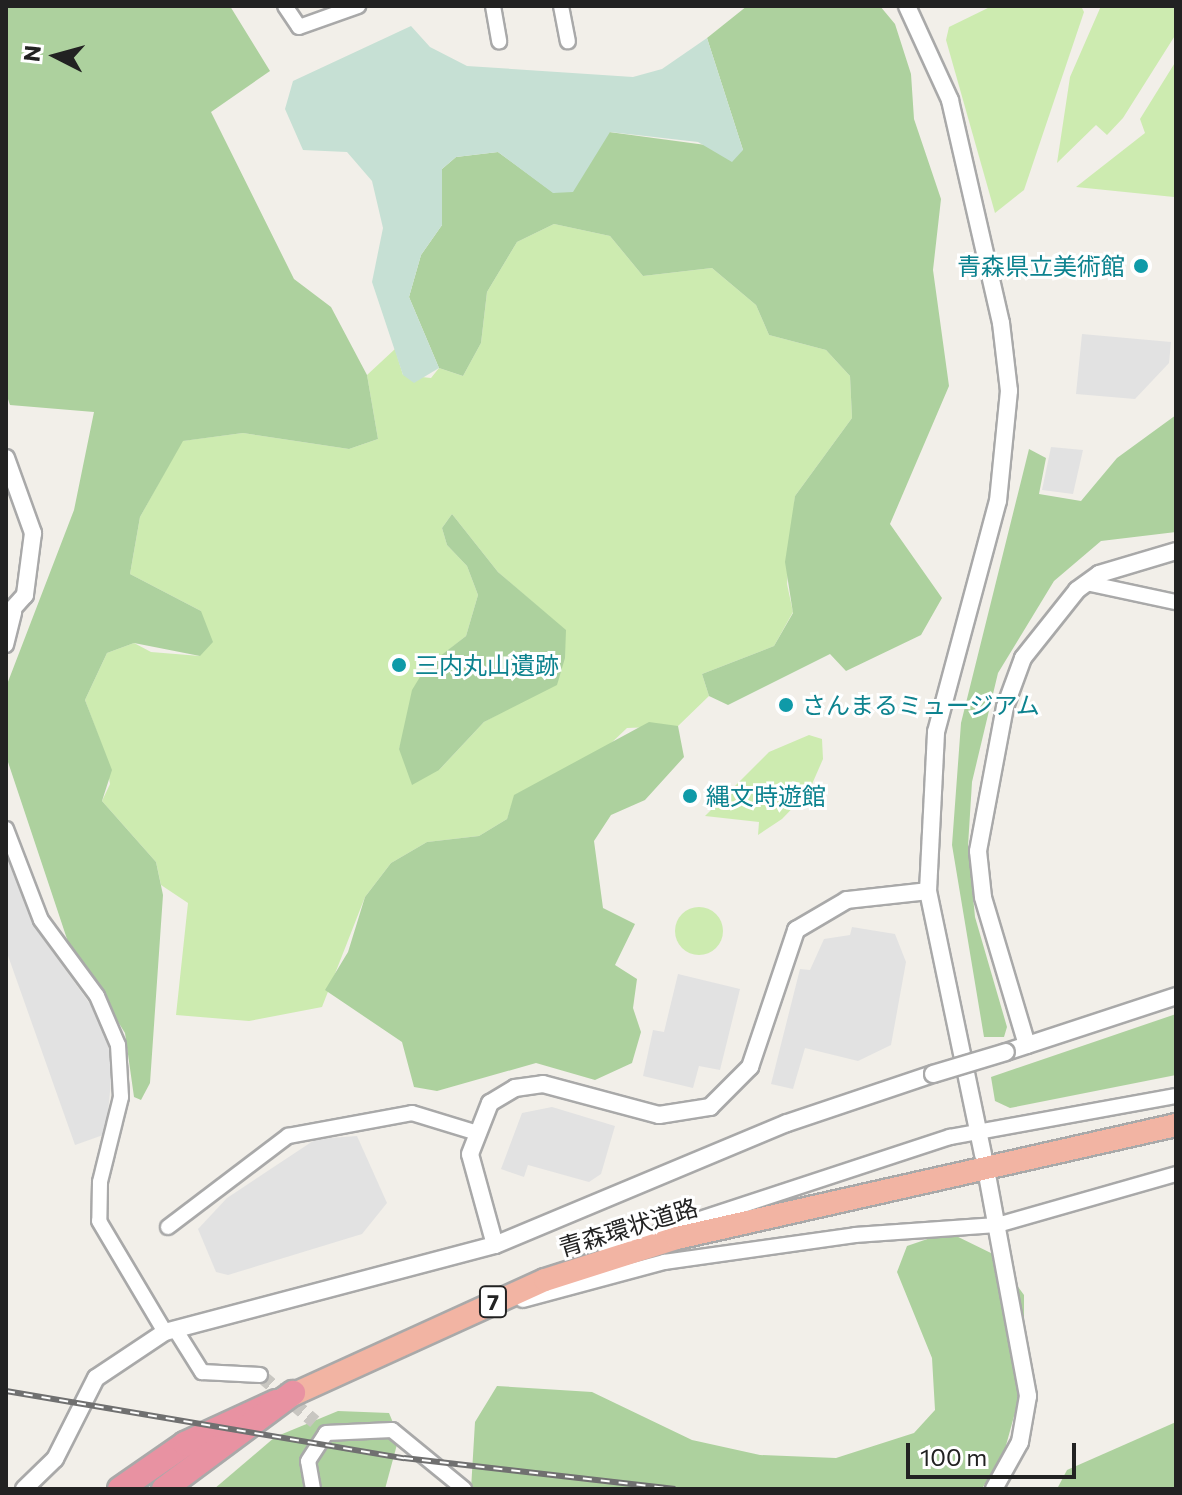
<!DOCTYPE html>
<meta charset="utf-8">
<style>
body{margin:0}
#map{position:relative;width:1182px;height:1495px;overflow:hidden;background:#f2efe9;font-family:Commissioner,"Noto Sans JP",sans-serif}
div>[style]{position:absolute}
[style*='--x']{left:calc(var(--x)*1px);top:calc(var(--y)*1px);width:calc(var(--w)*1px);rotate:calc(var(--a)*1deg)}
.grass>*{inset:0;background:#cdebb0}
.round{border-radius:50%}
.forest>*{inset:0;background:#add19e}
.wetland>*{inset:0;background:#c6e0d4}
.parking>*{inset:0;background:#e2e2e2}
.minor-tunnel>*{height:14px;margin-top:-7px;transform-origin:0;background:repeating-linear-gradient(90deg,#c8c6c1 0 14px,transparent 0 21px)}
.roads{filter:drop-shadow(2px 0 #a9a9a9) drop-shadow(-2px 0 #a9a9a9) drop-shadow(0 2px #a9a9a9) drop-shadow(0 -2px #a9a9a9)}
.minor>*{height:14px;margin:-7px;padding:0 7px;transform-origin:7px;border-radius:7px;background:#fff}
.tertiary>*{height:16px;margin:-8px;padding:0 8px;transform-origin:8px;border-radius:8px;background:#fff}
.trunk>*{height:22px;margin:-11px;padding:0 11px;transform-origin:11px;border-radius:11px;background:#f2b4a3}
.motorway>*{height:24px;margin:-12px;padding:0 12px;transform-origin:12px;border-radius:12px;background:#e892a2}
.rail>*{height:6px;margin-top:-3px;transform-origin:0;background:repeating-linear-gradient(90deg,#fff 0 9px,#707070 0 18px);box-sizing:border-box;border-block:2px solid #707070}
.bridges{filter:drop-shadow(2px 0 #a9a9a9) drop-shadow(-2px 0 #a9a9a9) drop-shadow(0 2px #a9a9a9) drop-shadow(0 -2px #a9a9a9)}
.tertiary-bridge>*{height:16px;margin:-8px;padding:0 8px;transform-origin:8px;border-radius:8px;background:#fff}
.dots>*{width:22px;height:22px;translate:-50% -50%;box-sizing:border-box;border:4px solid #fff;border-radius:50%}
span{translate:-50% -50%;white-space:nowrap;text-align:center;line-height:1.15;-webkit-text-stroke:6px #fff;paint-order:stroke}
.shield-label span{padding:2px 6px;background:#fff;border:2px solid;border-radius:6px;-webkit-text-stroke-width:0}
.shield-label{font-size:22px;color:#222;font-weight:700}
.culture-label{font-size:24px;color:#0d838f}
.right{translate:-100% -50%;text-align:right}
.left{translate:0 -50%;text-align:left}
.street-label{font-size:24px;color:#222}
.frame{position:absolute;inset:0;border:8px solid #222;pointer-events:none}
.north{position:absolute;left:16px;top:16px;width:80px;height:80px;-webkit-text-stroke:6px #fff;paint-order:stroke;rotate:276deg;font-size:22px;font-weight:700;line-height:32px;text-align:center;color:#222}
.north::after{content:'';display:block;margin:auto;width:28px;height:36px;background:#222;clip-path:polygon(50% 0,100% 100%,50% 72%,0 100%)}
.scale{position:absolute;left:906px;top:1443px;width:170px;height:36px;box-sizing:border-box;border:4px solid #222;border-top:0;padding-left:10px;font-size:24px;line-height:28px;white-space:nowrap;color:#222;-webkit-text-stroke:6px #fff;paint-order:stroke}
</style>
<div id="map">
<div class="grass">
<div style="clip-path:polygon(992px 6px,1081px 6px,1084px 12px,1024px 190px,995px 213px,946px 40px,949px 27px)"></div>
<div style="clip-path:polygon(1101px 6px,1176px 6px,1176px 34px,1123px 118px,1107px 135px,1096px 125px,1057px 163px,1070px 77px)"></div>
<div style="clip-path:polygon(1176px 61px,1174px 197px,1076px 187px,1145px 133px,1140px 119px)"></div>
<div style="clip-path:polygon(evenodd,554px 224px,610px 236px,643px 276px,712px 268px,756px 305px,769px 335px,826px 350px,850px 376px,852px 418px,795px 496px,787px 584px,793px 612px,774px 646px,702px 674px,709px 696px,678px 726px,627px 728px,606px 748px,515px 795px,507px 819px,479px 836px,427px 842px,391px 863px,365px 897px,322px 1007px,249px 1021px,176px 1015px,188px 903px,161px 885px,156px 862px,102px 801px,110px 784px,105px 754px,85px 700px,107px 653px,134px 643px,151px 652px,200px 656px,201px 611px,130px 574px,140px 517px,182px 441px,243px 433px,349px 449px,378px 439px,367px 375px,395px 349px,403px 375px,431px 378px,439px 368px,463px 376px,481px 343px,487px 292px,517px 242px,554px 224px,452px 514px,498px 572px,565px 630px,529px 697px,484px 722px,439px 770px,399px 749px,426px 668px,466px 636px,478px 595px,467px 566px,447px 545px,442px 528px,452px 514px)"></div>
<div style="clip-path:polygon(809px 735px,822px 739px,823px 759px,809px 791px,782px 819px,758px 835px,759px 822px,705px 816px,769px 752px)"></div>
<div class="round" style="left:675px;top:907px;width:48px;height:48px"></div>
</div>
<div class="forest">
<div style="clip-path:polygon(6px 6px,230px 6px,270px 71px,211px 112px,294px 279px,331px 307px,367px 375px,378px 439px,349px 449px,243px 433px,183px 441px,140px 517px,130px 574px,201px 611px,213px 642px,200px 656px,134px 643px,107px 653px,85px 700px,112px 770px,102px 801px,156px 862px,163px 895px,150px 1083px,141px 1100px,134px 1097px,125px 1033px,68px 942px,6px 756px,6px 687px,74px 510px,94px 412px,10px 405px,6px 393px)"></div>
<div style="clip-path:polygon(747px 6px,880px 6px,895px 24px,911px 74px,914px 119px,941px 199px,933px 270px,949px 386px,890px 524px,942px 598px,921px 635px,846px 671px,830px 654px,728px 705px,709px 696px,702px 674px,774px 646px,793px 613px,785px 562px,795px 496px,852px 418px,850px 376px,826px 350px,769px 335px,756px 305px,712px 268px,643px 276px,610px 236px,554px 224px,517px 242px,487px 292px,481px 343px,463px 376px,439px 368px,409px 297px,421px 255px,442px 225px,442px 169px,456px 157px,498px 152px,554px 193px,609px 132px,743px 150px,707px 38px)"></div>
<div style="clip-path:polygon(1176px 415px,1176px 532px,1101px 541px,1054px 581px,998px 673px,972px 782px,968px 846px,975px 917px,1007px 1027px,1004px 1037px,984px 1037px,952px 845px,961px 723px,1029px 449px,1046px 458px,1039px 494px,1081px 501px,1117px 458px)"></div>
<div style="clip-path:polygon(452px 514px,498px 572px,566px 630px,565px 658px,557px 685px,484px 722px,439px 770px,412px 785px,399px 749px,412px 690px,426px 667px,466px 636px,478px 595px,467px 566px,447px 545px,442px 528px)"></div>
<div style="clip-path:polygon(649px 722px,678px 726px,684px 757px,645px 800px,611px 815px,594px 841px,603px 908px,635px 924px,615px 965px,637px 979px,633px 1008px,641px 1032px,632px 1063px,595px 1080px,536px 1063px,437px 1091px,414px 1087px,402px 1042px,325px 990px,348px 952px,365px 897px,391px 863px,427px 842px,479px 836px,507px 819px,514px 795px)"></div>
<div style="clip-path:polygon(1176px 1014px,1176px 1075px,1010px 1108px,995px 1101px,991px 1077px)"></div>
<div style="clip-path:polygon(948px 1232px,995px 1255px,1024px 1295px,1024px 1380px,1005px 1449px,982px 1489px,471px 1489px,475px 1422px,497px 1386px,592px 1392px,692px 1440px,760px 1455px,836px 1458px,914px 1433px,935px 1410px,932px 1358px,897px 1272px,907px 1246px)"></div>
<div style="clip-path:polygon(338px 1411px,389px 1413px,399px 1437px,385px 1489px,214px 1489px,275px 1437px)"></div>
<div style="clip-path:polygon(1176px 1422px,1176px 1489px,1057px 1489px,1067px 1470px)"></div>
</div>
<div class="wetland">
<div style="clip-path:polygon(411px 26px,430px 47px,467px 66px,633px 77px,662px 69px,707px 38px,743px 150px,732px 162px,698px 142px,610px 132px,573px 192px,553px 193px,498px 152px,456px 157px,442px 169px,442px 225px,421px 255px,409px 297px,439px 368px,414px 383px,403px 375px,372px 282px,383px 228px,372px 181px,347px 152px,303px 150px,285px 109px,293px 81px)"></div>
</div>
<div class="parking">
<div style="clip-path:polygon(1082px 334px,1171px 342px,1169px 363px,1135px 399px,1076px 394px)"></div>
<div style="clip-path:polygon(1051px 447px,1083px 450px,1073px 494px,1042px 490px)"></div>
<div style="clip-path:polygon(6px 846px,36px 929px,98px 1015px,113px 1060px,106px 1134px,75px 1145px,6px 950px)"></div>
<div style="clip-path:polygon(852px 927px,895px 934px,906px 962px,891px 1045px,858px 1061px,805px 1048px,793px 1089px,771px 1084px,800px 969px,810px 970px,824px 939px,850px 935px)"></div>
<div style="clip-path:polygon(678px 974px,740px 989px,720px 1070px,699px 1066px,693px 1088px,643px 1076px,653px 1030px,664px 1032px)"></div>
<div style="clip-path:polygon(552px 1107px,615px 1126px,601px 1174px,589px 1182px,528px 1165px,524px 1177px,501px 1169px,522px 1113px)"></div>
<div style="clip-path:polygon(357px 1136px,387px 1203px,362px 1234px,228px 1275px,216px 1272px,198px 1229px,227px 1198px,316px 1139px)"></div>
</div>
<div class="minor-tunnel">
<div style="--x:260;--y:1375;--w:72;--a:40.5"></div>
</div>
<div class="roads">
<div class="minor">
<div style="--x:285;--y:6;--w:25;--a:56"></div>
<div style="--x:299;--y:27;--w:63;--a:-19.6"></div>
<div style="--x:493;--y:6;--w:36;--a:80"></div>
<div style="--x:561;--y:6;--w:36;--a:79"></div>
<div style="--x:1087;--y:583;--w:91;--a:12.1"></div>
<div style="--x:6;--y:645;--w:34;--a:-76"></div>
<div style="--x:6;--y:829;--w:97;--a:69"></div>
<div style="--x:41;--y:920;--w:94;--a:53.6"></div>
<div style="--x:97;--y:996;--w:53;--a:66.8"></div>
<div style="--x:118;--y:1045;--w:52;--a:86.7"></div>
<div style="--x:121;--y:1097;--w:88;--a:103.9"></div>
<div style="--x:100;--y:1182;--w:39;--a:91"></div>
<div style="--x:99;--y:1221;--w:129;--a:59.3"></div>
<div style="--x:168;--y:1227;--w:151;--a:-37.2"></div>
<div style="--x:288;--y:1136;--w:126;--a:-10.5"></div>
<div style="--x:412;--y:1113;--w:65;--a:17"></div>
<div style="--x:606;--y:1250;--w:362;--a:-18.2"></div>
<div style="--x:950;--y:1137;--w:230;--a:-10.3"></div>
<div style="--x:523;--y:1300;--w:146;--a:-15.1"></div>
<div style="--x:664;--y:1262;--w:193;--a:-8"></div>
<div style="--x:855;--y:1235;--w:142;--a:-4"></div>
<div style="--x:997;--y:1225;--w:186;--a:-15.9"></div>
<div style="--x:175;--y:1329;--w:51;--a:57.9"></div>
<div style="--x:202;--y:1372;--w:58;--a:3"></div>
<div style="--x:313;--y:1489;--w:28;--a:-100"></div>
<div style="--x:308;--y:1461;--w:33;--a:-57"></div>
<div style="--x:326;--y:1433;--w:66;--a:-2.6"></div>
<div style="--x:392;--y:1430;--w:93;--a:39.3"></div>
</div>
<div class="tertiary">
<div style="--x:6;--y:458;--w:80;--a:70.2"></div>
<div style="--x:33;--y:533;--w:63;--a:97.4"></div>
<div style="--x:25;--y:595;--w:28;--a:132"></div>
<div style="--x:928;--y:891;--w:269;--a:78.2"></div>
<div style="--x:1027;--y:1045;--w:154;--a:-106.6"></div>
<div style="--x:983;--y:897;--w:46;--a:-96.2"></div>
<div style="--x:978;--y:851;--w:147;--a:-79.4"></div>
<div style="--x:1005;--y:707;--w:52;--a:-69.8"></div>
<div style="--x:1023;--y:658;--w:87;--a:-51.5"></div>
<div style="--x:1077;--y:590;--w:27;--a:-36"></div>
<div style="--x:1099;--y:574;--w:80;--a:-16.6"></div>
<div style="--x:1006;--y:1052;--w:179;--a:-18.2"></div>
<div style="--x:988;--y:1180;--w:220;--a:79.5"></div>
<div style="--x:1028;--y:1396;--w:47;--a:99.9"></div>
<div style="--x:1020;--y:1442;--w:54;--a:119"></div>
<div style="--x:495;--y:1245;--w:94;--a:-105.4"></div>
<div style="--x:470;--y:1154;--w:55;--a:-68.6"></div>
<div style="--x:490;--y:1103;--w:29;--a:-31"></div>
<div style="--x:515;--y:1088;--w:28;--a:-8"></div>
<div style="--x:543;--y:1084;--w:120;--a:15"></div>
<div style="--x:659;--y:1115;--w:52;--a:-8.9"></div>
<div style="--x:710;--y:1107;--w:57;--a:-45"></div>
<div style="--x:750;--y:1067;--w:145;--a:-71.4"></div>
<div style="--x:796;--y:930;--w:59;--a:-30.5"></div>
<div style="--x:847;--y:900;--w:81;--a:-6.3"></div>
<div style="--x:928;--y:891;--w:159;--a:-87.1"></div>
<div style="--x:936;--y:732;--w:239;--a:-75"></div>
<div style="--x:998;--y:501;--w:111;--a:-84.3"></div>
<div style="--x:1009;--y:391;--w:68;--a:-96.7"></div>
<div style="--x:1001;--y:323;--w:229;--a:-102.9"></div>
<div style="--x:950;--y:100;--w:103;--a:-114.6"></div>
<div style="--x:24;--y:1489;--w:43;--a:-44.1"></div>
<div style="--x:55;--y:1459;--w:91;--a:-63.2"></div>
<div style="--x:96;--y:1378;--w:83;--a:-33.7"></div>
<div style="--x:165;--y:1332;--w:341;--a:-14.8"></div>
<div style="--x:495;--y:1245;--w:316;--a:-22.7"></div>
<div style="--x:787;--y:1123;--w:154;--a:-18.6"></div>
</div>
<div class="trunk">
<div style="--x:279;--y:1401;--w:292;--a:-24.5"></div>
<div style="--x:545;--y:1280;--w:139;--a:-17.7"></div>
<div style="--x:677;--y:1238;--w:512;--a:-12.76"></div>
</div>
<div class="motorway">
<div style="--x:120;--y:1489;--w:79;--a:-34.7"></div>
<div style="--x:185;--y:1444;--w:100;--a:-24.8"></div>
<div style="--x:164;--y:1489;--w:161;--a:-36.7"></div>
</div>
</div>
<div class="rail">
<div style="--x:6;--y:1391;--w:404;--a:9.6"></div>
<div style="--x:404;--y:1458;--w:273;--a:6.5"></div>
</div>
<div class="bridges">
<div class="tertiary-bridge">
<div style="--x:933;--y:1074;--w:76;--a:-16.8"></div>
</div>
</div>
<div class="dots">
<div style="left:1141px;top:266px;background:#0f9aa8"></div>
<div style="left:399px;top:665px;background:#0f9aa8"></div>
<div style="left:786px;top:705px;background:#0f9aa8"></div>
<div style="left:690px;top:796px;background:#0f9aa8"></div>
</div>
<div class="shield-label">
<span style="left:493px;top:1302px">7</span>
</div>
<div class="culture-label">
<span class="right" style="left:1125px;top:266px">青森県立美術館</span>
<span class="left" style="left:415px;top:665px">三内丸山遺跡</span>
<span class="left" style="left:802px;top:705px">さんまるミュージアム</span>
<span class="left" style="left:706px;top:796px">縄文時遊館</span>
</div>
<div class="street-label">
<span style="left:628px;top:1227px;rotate:-17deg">青森環状道路</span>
</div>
<div class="frame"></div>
<div class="north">N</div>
<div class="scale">100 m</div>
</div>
